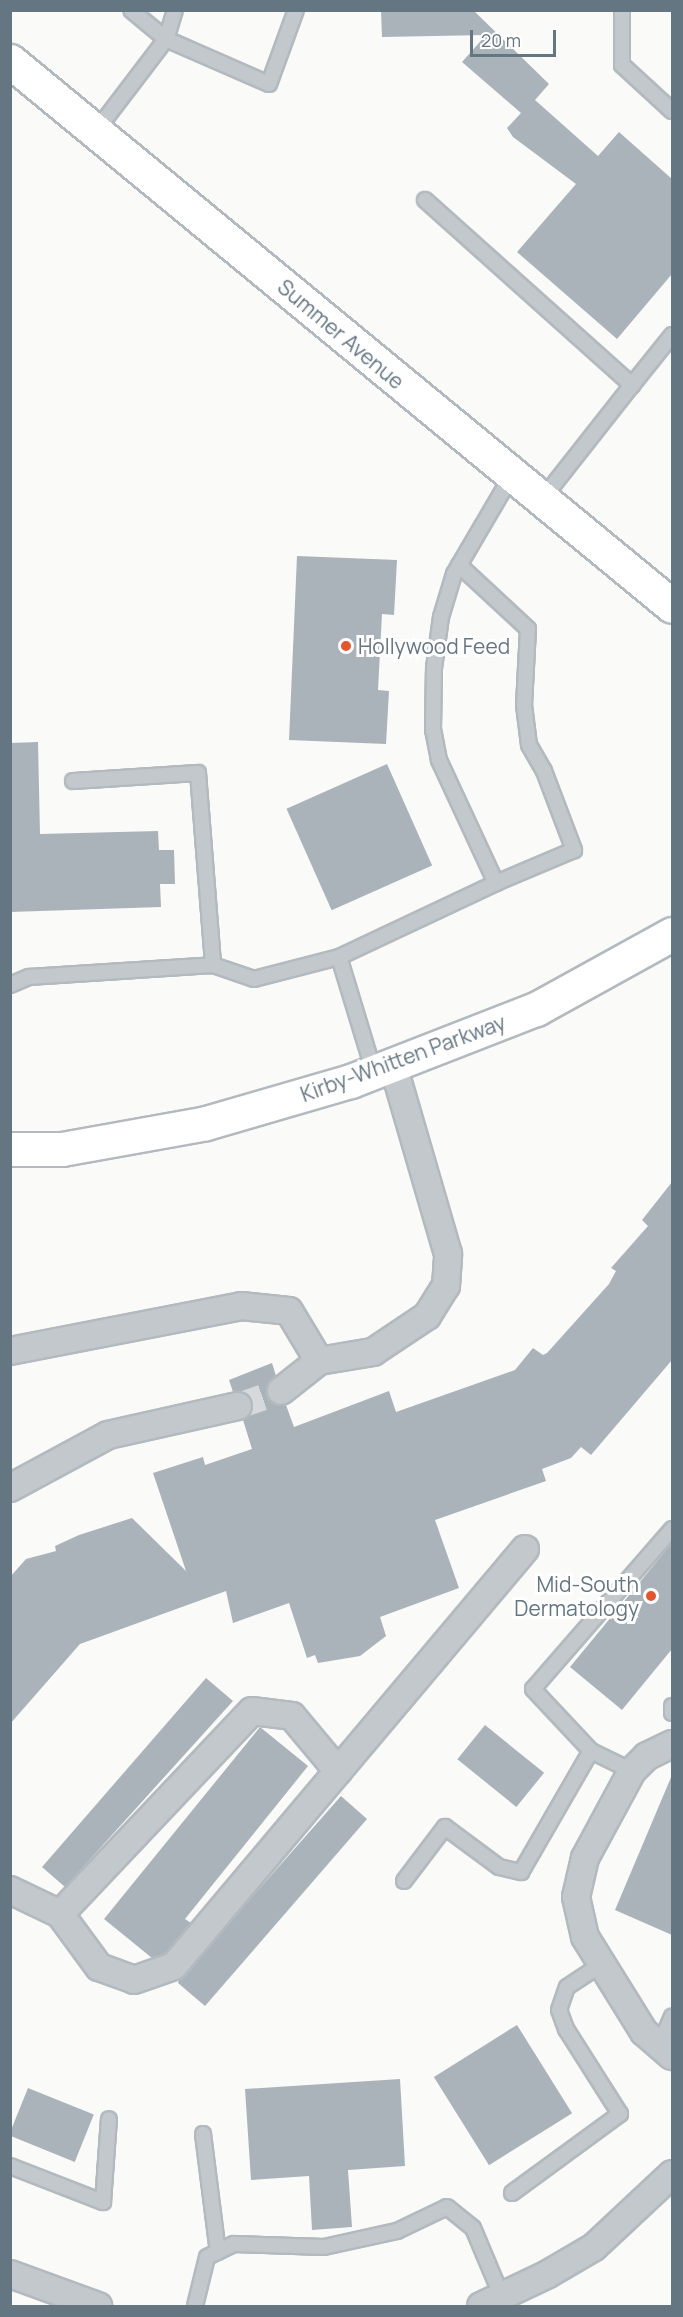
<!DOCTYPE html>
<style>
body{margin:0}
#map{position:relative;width:683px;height:2317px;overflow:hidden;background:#fafaf8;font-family:Manrope,sans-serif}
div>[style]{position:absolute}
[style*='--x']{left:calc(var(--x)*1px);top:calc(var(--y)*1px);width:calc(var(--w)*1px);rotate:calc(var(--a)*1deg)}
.building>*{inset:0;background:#aab3b9;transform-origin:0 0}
.street-tunnel>*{height:26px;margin-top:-13px;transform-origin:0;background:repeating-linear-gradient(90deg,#d5d9db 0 26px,transparent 0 39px)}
.roads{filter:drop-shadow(2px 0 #b3babf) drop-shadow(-2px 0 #b3babf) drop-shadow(0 2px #b3babf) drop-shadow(0 -2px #b3babf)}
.lane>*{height:14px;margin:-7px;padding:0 7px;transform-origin:7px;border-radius:7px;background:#c3c8cc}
.street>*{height:26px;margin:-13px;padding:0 13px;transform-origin:13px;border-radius:13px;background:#c3c8cc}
.secondary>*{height:33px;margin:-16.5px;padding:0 16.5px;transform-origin:16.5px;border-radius:16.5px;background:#fff}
.primary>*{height:33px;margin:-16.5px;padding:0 16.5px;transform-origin:16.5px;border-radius:16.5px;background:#fff}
.dots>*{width:16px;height:16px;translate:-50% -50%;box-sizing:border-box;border:3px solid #fff;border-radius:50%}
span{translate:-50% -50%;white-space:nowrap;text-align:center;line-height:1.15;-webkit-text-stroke:6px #fff;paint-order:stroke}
.street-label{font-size:21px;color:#657683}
.poi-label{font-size:21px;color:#657683}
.left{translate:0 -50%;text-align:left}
.right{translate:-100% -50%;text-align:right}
.frame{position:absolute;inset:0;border:12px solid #657683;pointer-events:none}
.scale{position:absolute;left:470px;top:30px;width:86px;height:27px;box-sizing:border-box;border:3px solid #657683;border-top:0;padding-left:8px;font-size:18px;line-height:21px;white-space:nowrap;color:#657683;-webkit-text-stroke:4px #fff;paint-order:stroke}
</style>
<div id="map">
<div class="building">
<div style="clip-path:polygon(381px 10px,473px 10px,549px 84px,535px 100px,598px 156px,619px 132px,672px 179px,672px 274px,617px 339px,517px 252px,576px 184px,513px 137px,507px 128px,521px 113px,462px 62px,486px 35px,382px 37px)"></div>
<div style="clip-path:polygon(297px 556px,397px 560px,394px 615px,382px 614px,378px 690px,389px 691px,386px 744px,289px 740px)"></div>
<div style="clip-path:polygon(38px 742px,40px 834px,158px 831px,159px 850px,174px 850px,175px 884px,160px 884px,161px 907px,10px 912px,10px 743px)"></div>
<div style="left:387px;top:764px;width:111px;height:110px;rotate:66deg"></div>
<div style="clip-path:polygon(672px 1182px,672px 1360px,591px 1455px,581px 1447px,571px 1458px,542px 1469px,546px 1481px,435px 1520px,459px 1588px,380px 1617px,386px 1636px,360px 1656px,318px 1663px,315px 1655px,307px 1658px,289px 1603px,233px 1623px,226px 1591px,80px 1644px,10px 1724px,10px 1577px,26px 1559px,56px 1551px,55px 1546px,79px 1535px,132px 1518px,186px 1571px,153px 1473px,203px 1457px,205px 1465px,252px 1449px,243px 1420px,252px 1411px,252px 1402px,243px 1392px,233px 1392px,229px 1380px,272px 1363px,276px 1376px,267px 1385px,266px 1394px,275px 1405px,286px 1405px,294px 1427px,389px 1391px,396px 1412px,515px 1370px,533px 1348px,543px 1355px,547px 1353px,609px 1284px,616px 1271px,611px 1268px,648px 1226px,642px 1220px)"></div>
<div style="clip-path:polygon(672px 1543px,672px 1649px,622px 1710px,570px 1667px)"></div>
<div style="clip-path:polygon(206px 1678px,233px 1701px,65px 1887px,42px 1867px)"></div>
<div style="left:485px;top:1725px;width:76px;height:44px;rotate:39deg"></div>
<div style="clip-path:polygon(260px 1727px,308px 1766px,185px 1919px,191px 1923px,165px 1953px,152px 1958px,104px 1919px)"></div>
<div style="clip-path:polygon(672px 1775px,672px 1935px,615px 1910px)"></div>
<div style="clip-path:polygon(341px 1796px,367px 1819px,205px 2006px,178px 1983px,179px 1980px)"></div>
<div style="left:517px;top:2025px;width:104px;height:98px;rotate:58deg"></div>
<div style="clip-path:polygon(400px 2079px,405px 2166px,348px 2170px,352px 2227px,312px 2230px,309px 2176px,251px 2180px,245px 2089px)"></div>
<div style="left:28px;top:2088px;width:71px;height:51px;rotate:22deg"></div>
</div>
<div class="street-tunnel">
<div style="--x:238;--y:1406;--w:46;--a:-19.2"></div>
</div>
<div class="roads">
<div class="lane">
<div style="--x:175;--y:10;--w:30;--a:107"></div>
<div style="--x:166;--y:39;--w:112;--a:23.6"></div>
<div style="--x:269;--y:84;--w:79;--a:-70"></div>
<div style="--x:622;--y:10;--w:55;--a:90"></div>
<div style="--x:622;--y:65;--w:68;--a:42.6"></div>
<div style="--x:96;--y:131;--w:116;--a:-52.7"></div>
<div style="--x:166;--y:39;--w:45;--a:-140.4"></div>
<div style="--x:425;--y:200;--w:278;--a:41.8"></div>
<div style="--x:632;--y:385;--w:144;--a:128.2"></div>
<div style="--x:632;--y:385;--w:64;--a:-51.3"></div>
<div style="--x:459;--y:565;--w:94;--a:42.8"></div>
<div style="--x:528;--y:629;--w:76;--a:93"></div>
<div style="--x:524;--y:705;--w:40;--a:82.9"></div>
<div style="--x:529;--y:745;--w:30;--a:60"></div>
<div style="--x:544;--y:771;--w:85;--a:69.2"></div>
<div style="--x:574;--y:850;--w:85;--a:157.1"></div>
<div style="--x:73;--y:781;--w:125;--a:-3.7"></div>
<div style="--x:198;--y:773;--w:193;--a:85.5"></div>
<div style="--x:10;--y:985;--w:21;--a:-23"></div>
<div style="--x:29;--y:977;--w:184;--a:-3.7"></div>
<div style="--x:213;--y:965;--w:43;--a:18.9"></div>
<div style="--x:254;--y:979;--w:88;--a:-14.5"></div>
<div style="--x:374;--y:1072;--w:120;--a:-106.9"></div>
<div style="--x:339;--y:957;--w:174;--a:-25.2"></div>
<div style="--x:496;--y:883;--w:136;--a:-114.9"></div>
<div style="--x:439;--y:760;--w:31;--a:-101"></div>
<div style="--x:433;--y:730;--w:62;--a:-89.1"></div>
<div style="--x:434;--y:668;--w:51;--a:-82.2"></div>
<div style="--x:441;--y:617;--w:45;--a:-73.2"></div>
<div style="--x:454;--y:574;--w:115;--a:-59.6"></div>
<div style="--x:672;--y:1706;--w:7;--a:90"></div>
<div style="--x:591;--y:1751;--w:85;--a:-133.1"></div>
<div style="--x:533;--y:1689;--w:212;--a:-49"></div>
<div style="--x:404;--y:1881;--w:68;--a:-52.8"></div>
<div style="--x:445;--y:1827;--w:67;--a:36.5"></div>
<div style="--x:499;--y:1867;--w:23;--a:13"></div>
<div style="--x:521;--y:1872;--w:140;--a:-60"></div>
<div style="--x:591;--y:1751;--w:46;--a:26"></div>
<div style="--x:659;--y:2047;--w:33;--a:-67"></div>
<div style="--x:203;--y:2134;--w:119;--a:82.8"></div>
<div style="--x:10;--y:2166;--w:100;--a:21.2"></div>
<div style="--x:103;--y:2202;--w:83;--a:-85.9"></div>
<div style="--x:512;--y:2193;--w:134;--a:-36.2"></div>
<div style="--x:620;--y:2114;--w:101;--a:-122.4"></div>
<div style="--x:566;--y:2029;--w:20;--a:-110"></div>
<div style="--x:559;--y:2010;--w:24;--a:-71"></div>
<div style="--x:567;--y:1987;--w:42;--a:-33.3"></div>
<div style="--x:195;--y:2306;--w:50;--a:-76.2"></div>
<div style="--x:207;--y:2257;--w:30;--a:-26"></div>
<div style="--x:234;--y:2244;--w:90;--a:1.9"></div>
<div style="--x:324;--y:2247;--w:75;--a:-12.4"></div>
<div style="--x:397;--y:2231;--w:55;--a:-25.6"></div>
<div style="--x:447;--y:2207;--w:33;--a:39"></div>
<div style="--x:473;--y:2228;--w:75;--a:67.2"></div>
</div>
<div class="street">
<div style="--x:10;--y:1351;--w:235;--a:-11"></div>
<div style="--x:241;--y:1306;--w:48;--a:5.9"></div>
<div style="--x:289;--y:1311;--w:58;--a:59"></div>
<div style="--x:319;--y:1361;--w:55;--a:-9.5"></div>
<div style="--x:373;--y:1352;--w:65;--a:-33.7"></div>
<div style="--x:427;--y:1316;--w:36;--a:-58"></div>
<div style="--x:446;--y:1286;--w:32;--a:-86"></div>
<div style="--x:448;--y:1254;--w:197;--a:-106.2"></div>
<div style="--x:281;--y:1391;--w:48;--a:-38.3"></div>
<div style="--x:10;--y:1488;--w:111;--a:-28.4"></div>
<div style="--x:108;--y:1435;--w:133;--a:-12.6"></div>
<div style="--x:672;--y:1744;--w:28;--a:154"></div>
<div style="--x:647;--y:1756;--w:21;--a:135"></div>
<div style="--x:632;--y:1771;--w:99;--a:118.4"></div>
<div style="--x:585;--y:1858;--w:40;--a:103"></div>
<div style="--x:576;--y:1897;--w:41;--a:77.3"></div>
<div style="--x:585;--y:1937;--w:112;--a:58.2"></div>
<div style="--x:644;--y:2032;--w:37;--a:41"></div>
<div style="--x:10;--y:1890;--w:55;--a:25.6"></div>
<div style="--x:60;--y:1914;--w:66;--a:53.7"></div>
<div style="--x:99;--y:1967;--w:37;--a:20"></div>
<div style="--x:134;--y:1980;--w:42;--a:-19.3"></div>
<div style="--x:174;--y:1966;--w:545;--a:-49.91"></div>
<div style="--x:60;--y:1914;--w:279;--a:-46.6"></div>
<div style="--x:252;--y:1711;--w:40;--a:7.1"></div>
<div style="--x:292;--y:1716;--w:72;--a:50.1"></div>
<div style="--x:10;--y:2274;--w:94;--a:20"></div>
<div style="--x:481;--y:2306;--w:74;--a:-25.5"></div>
<div style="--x:548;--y:2274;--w:53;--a:-30.4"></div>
<div style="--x:594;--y:2247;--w:107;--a:-43.1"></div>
</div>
<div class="secondary">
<div style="--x:10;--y:1149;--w:52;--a:0"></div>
<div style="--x:62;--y:1149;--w:146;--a:-10.2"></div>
<div style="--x:206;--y:1123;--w:151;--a:-16.2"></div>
<div style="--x:351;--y:1081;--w:199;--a:-21.3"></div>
<div style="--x:536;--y:1009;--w:155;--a:-28.9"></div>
</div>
<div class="primary">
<div style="--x:10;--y:61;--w:857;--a:39.46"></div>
</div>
</div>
<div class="dots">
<div style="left:346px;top:646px;background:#e4572e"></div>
<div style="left:651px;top:1596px;background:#e4572e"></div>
</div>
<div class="street-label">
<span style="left:341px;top:334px;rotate:40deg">Summer Avenue</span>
<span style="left:403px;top:1058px;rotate:-20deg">Kirby-Whitten Parkway</span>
</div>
<div class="poi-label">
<span class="left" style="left:358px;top:646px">Hollywood Feed</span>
<span class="right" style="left:639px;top:1596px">Mid-South<br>Dermatology</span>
</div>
<div class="frame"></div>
<div class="scale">20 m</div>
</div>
